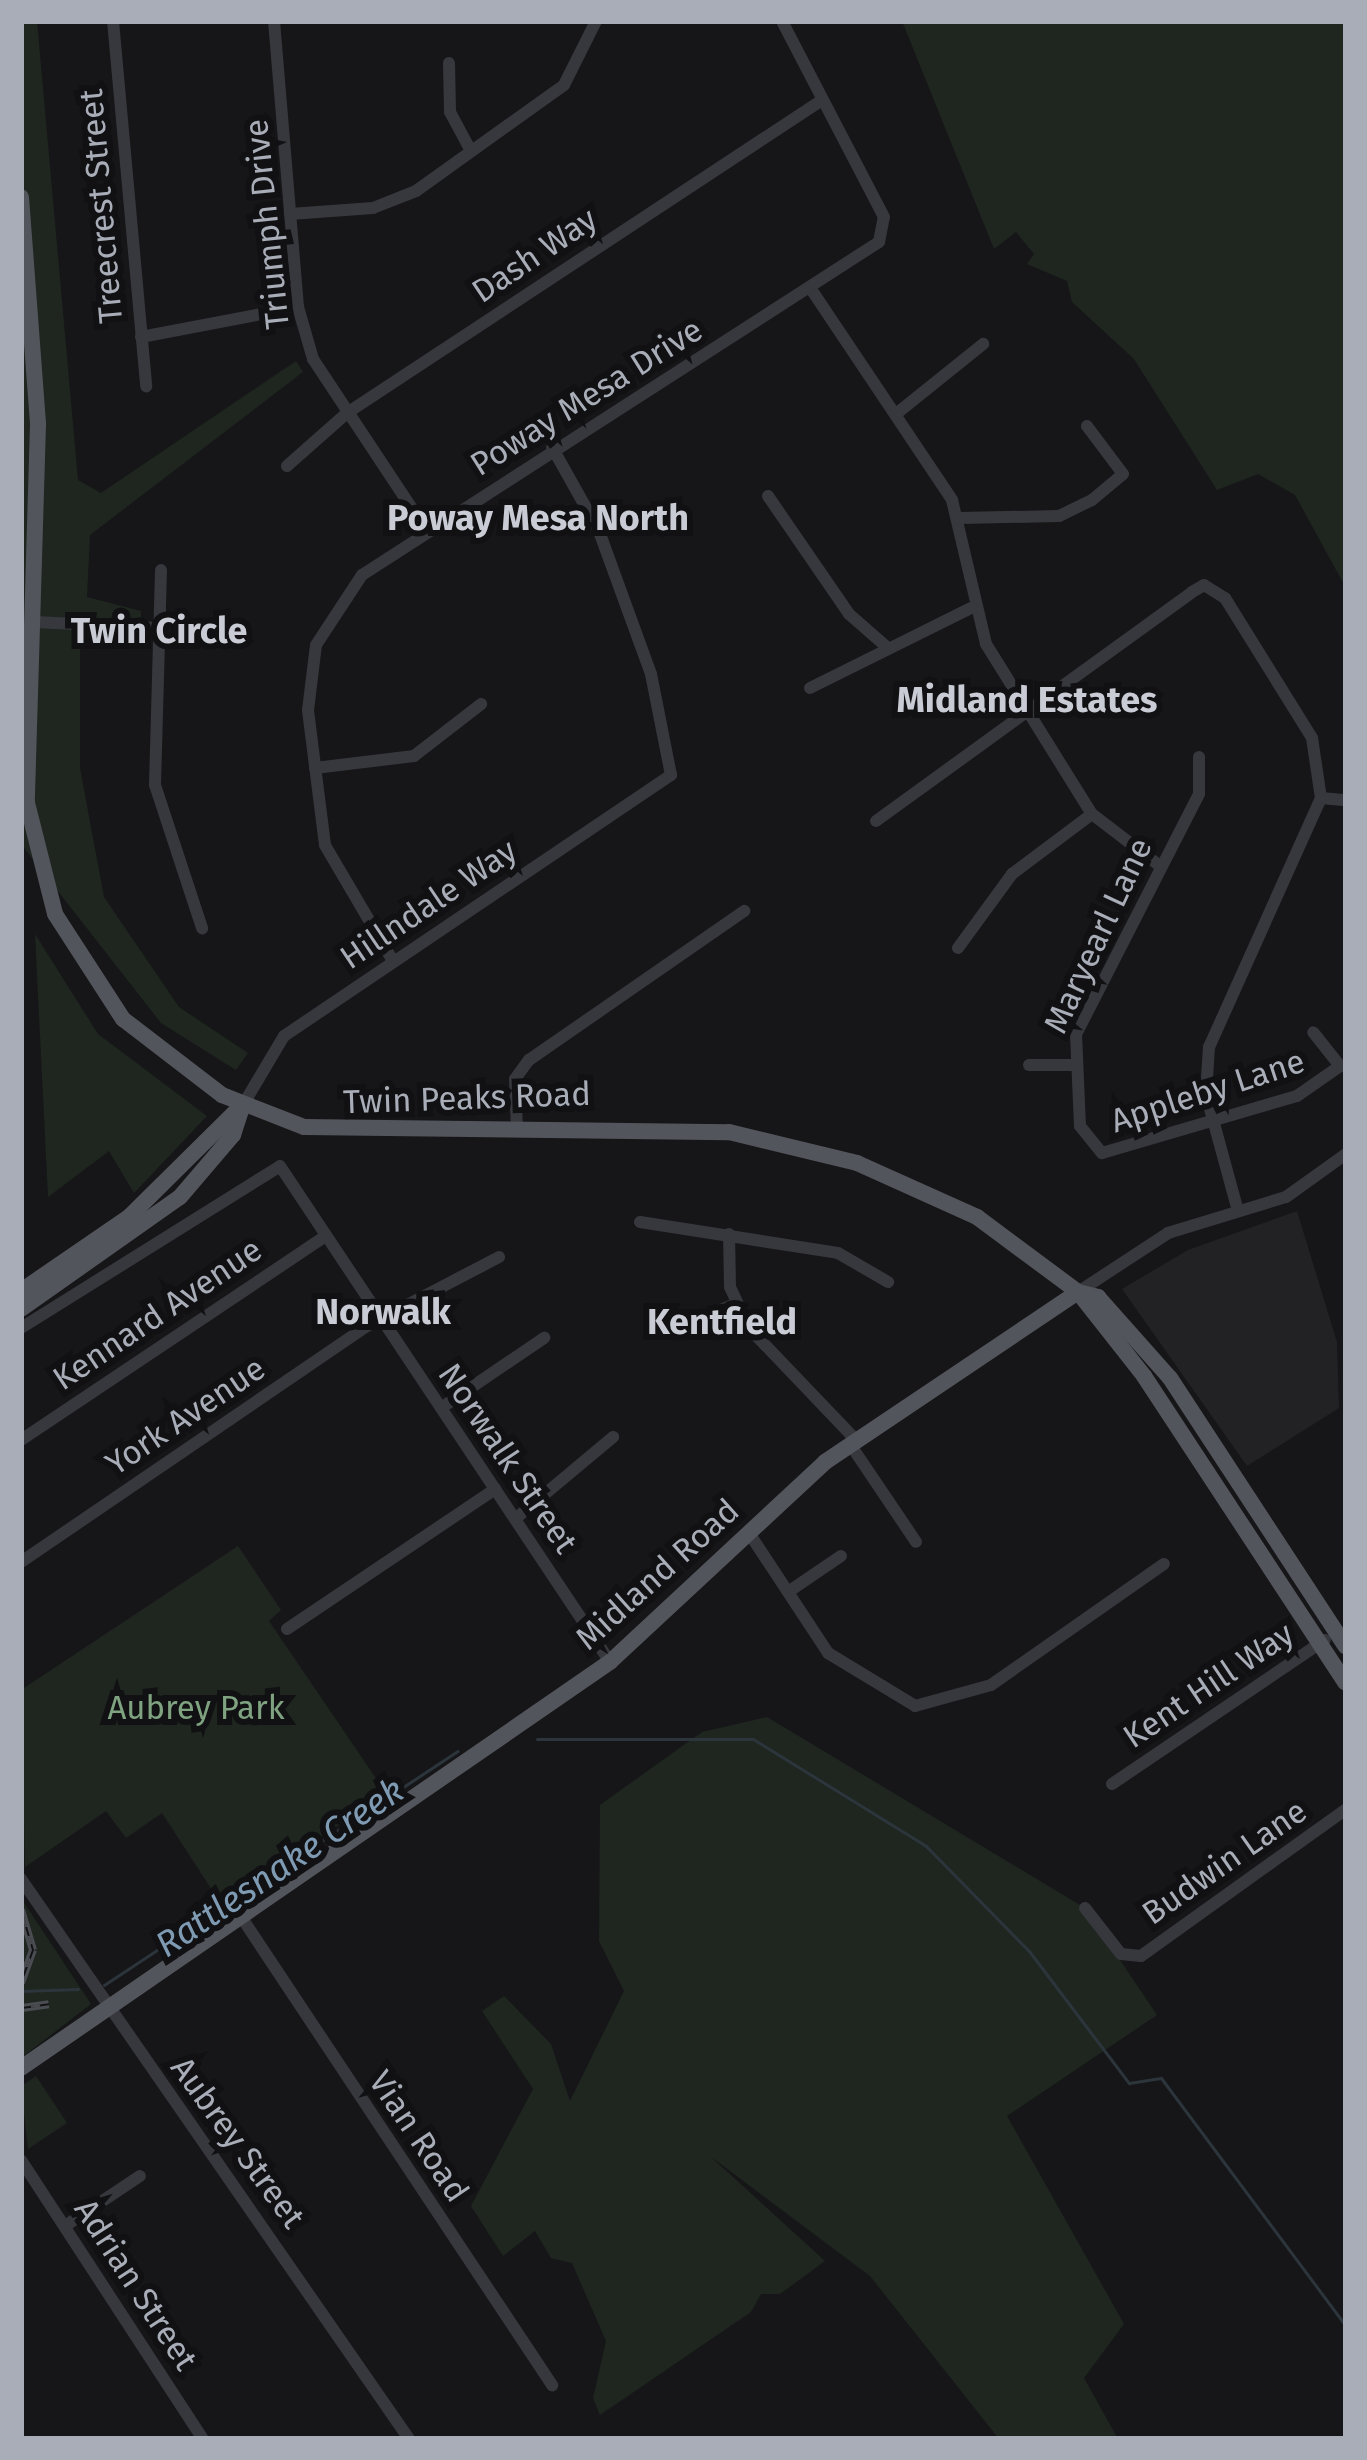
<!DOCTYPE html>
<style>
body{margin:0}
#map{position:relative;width:1367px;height:2460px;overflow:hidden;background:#161618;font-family:"Fira Sans",sans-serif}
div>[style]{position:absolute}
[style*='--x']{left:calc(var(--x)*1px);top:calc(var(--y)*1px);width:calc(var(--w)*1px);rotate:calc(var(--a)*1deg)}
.built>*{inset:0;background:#222225}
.green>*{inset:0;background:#1e261f}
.stream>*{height:3px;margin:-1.5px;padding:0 1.5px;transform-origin:1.5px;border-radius:1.5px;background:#2c353c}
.minor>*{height:12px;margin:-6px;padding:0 6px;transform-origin:6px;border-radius:6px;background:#37383d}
.major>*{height:16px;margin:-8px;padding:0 8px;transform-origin:8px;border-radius:8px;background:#53555c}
.rail>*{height:8px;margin-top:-4px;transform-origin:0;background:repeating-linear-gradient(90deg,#111113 0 9px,#4a4c52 0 18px);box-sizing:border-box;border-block:3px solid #4a4c52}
span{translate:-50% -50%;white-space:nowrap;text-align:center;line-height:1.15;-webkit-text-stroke:12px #111113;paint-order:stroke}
.street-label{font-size:33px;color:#a8adb8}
.park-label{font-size:33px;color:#7fa381}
.neighbourhood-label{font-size:36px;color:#c9ccd4;font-weight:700}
.water-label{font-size:36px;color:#7f9bb3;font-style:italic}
.frame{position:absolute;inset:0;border:24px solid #a8adb8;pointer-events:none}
</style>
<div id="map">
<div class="built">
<div style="clip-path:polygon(1297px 1211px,1337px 1342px,1339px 1408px,1247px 1466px,1122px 1289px,1188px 1250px)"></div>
</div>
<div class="green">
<div style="clip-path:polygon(21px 21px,37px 21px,78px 480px,101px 493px,296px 361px,303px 372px,90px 535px,87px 597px,141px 611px,141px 640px,80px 640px,80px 768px,104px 897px,179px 1007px,248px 1053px,236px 1070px,161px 1023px,21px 844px)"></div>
<div style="clip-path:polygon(902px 21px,1346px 21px,1346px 588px,1295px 495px,1258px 474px,1217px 490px,1134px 359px,1072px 302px,1067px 281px,1027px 264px,1034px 254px,1016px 232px,994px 249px)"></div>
<div style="clip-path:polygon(35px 934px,98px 1034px,207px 1116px,134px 1193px,109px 1151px,48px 1197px)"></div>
<div style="clip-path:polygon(238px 1546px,281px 1610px,269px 1621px,386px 1793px,221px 1904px,162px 1813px,126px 1838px,106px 1811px,25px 1867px,21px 1690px)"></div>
<div style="clip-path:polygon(767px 1717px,1085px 1908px,1157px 2015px,1007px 2116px,1124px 2324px,1084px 2378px,1118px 2439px,999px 2439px,870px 2276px,710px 2156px,825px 2261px,780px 2294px,761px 2294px,751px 2312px,600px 2415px,593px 2398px,606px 2341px,572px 2263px,551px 2258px,535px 2231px,503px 2256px,471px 2206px,533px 2089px,482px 2011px,504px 1996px,551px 2044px,570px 2101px,624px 1991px,599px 1941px,600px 1805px,702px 1732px)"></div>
<div style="clip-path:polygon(21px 1898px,91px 2004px,21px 2058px)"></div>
<div style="clip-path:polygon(36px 2076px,67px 2123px,28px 2149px,21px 2086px)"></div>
</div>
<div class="stream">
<div style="--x:537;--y:1739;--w:216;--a:0"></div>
<div style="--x:753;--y:1739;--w:203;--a:31.7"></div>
<div style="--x:926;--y:1846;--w:147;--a:45.6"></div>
<div style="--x:1029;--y:1951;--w:166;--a:52.9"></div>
<div style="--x:1129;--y:2083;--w:32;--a:-9"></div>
<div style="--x:1161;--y:2078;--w:309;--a:53.3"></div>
<div style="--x:104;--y:1985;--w:424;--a:-33.5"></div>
<div style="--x:21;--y:1991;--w:57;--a:-2"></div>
</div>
<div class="minor">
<div style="--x:113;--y:21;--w:367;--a:84.8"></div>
<div style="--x:274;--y:21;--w:287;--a:85.2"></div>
<div style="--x:298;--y:307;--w:54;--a:73.9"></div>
<div style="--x:313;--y:359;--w:206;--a:56.5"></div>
<div style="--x:449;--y:63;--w:49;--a:88.8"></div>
<div style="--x:450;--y:112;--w:44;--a:61.7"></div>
<div style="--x:290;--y:214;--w:83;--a:-4.1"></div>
<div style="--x:373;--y:208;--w:46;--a:-21.6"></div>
<div style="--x:416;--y:191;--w:182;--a:-35.6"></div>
<div style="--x:564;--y:85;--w:72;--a:-63.4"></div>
<div style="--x:811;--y:289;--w:254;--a:56.2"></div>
<div style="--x:952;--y:500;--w:148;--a:76.7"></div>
<div style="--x:986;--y:644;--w:200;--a:58.1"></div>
<div style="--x:1092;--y:814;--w:86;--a:37.4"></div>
<div style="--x:141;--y:337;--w:160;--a:-10.8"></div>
<div style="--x:896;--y:414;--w:112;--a:-38.8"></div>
<div style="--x:287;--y:466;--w:80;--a:-41.5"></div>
<div style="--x:347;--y:413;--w:569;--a:-33.38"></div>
<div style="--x:768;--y:496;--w:143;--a:55.5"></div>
<div style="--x:849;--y:614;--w:52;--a:41.1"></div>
<div style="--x:959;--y:518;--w:100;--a:-1.1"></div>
<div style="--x:1059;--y:516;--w:37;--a:-26"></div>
<div style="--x:1092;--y:500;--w:40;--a:-40"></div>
<div style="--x:1123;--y:474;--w:60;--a:-126.9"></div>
<div style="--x:161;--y:570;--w:215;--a:91.6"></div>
<div style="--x:155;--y:785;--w:151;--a:71.8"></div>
<div style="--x:35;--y:622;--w:122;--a:2.8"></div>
<div style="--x:810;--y:688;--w:180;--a:-26.4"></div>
<div style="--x:1199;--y:757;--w:37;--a:90"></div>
<div style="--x:1199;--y:794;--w:270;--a:117.1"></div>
<div style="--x:1076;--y:1034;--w:92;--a:87.5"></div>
<div style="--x:1080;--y:1126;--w:35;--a:51"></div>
<div style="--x:1102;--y:1153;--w:203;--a:-16.3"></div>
<div style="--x:1297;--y:1096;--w:52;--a:-34.9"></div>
<div style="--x:1340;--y:1066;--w:43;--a:-128.5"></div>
<div style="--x:315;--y:768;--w:100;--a:-6.9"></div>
<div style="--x:414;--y:756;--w:85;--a:-37.8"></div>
<div style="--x:1321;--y:798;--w:25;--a:5"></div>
<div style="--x:876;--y:821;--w:390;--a:-35.9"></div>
<div style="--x:1192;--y:592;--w:14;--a:-30"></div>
<div style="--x:1204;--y:585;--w:25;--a:32"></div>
<div style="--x:1225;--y:598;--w:165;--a:58.1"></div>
<div style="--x:1312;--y:738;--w:61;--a:81.5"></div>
<div style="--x:1321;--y:798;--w:273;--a:114.2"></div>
<div style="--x:1209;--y:1047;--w:47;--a:93.7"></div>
<div style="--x:1206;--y:1094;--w:121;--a:74.7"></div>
<div style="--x:958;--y:948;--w:92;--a:-53.9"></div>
<div style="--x:1012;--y:874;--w:100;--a:-36.9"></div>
<div style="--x:393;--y:961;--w:134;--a:-120.4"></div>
<div style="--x:325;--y:845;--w:136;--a:-97.2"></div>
<div style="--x:308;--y:710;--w:65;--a:-83"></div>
<div style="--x:316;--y:645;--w:84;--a:-56.7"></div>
<div style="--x:362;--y:575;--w:615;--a:-32.79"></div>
<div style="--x:879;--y:242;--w:25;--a:-79"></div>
<div style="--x:884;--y:217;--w:221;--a:-117.5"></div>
<div style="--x:1029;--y:1065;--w:42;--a:0"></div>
<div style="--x:243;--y:1105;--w:80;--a:-59.3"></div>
<div style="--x:284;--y:1036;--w:467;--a:-34"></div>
<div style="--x:671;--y:775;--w:103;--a:-101.2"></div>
<div style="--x:651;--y:674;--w:152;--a:-110"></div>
<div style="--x:599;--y:531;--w:96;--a:-119.2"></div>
<div style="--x:517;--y:1131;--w:52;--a:-92.2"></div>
<div style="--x:515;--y:1079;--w:24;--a:-54"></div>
<div style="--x:529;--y:1060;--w:262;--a:-34.7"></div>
<div style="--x:640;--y:1222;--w:200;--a:8.9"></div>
<div style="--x:838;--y:1253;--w:58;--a:30.1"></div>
<div style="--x:729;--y:1234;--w:53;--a:88.9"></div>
<div style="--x:730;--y:1287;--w:45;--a:65.1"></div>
<div style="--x:749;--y:1328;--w:155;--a:46.3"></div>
<div style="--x:1078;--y:1292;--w:108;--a:-33.2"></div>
<div style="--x:1168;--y:1233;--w:123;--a:-17"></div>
<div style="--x:1286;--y:1197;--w:74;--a:-35.6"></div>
<div style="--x:703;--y:1317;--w:35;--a:-22"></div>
<div style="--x:21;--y:1328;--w:305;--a:-32"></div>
<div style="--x:280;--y:1166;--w:596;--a:56.36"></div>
<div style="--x:441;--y:1408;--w:125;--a:-34.2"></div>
<div style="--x:21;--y:1440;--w:367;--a:-33.8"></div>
<div style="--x:850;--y:1444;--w:118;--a:56"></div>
<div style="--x:515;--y:1519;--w:128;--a:-39.9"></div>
<div style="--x:749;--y:1533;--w:144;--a:56.6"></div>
<div style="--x:828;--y:1653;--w:102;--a:31.3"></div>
<div style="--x:915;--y:1706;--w:79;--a:-15.4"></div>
<div style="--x:991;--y:1685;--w:211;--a:-35"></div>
<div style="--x:21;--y:1562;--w:419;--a:-34.3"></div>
<div style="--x:367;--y:1326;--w:149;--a:-27.6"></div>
<div style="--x:788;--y:1592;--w:64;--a:-34.2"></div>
<div style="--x:287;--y:1629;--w:251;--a:-33.9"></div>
<div style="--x:1112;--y:1784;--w:257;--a:-34.1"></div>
<div style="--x:21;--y:1879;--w:681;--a:55.28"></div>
<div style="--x:1085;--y:1908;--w:58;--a:52"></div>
<div style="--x:1121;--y:1954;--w:20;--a:6"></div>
<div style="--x:1141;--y:1956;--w:252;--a:-35.6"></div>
<div style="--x:242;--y:1918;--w:561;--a:56.42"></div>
<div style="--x:21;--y:2160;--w:333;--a:56.9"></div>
<div style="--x:65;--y:2226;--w:90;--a:-33.7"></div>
</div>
<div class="major">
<div style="--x:21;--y:197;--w:228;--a:85.7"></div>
<div style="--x:38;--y:424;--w:379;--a:91.7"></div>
<div style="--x:27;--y:803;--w:114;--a:75.8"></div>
<div style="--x:55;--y:914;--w:125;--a:57.1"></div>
<div style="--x:123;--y:1019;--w:125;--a:37.5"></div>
<div style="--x:222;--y:1095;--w:88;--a:21.3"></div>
<div style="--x:304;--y:1127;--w:425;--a:0.7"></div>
<div style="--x:729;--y:1132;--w:132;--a:13.6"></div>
<div style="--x:857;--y:1163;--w:132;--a:24.2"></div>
<div style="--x:977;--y:1217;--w:126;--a:36.6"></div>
<div style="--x:1078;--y:1292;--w:107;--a:51.8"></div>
<div style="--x:1144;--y:1376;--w:367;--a:56.7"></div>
<div style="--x:21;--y:1291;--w:132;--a:-34.5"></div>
<div style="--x:130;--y:1216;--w:158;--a:-44.7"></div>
<div style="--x:1078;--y:1292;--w:21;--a:14"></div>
<div style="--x:1098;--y:1297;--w:108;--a:48.4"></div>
<div style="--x:1170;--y:1378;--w:321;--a:56.8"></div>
<div style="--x:21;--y:1309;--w:194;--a:-35.2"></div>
<div style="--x:180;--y:1197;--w:82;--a:-49.5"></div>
<div style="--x:233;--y:1135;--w:32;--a:-72"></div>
<div style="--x:21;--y:2068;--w:715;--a:-34.58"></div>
<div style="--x:610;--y:1662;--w:294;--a:-42.9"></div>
<div style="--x:825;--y:1462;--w:305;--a:-33.9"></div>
</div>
<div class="rail">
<div style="--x:21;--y:1910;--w:42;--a:73.3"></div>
<div style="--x:33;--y:1950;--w:35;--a:110"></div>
<div style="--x:22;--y:2008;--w:27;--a:-8"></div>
</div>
<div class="street-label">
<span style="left:102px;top:206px;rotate:-95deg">Treecrest Street</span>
<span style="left:268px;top:224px;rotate:-96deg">Triumph Drive</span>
<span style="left:535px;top:256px;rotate:-34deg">Dash Way</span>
<span style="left:587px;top:398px;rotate:-32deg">Poway Mesa Drive</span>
<span style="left:429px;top:905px;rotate:-34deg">Hillndale Way</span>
<span style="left:1099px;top:936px;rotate:-65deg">Maryearl Lane</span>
<span style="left:1208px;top:1092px;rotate:-18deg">Appleby Lane</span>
<span style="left:467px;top:1099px;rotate:-2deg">Twin Peaks Road</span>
<span style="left:158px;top:1315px;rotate:-34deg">Kennard Avenue</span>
<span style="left:186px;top:1417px;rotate:-34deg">York Avenue</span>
<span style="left:507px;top:1459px;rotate:56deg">Norwalk Street</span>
<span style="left:658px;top:1575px;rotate:-42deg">Midland Road</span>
<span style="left:1209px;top:1686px;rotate:-34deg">Kent Hill Way</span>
<span style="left:1225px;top:1863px;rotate:-35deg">Budwin Lane</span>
<span style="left:418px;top:2137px;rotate:56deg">Vian Road</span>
<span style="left:237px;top:2143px;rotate:54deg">Aubrey Street</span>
<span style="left:135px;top:2285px;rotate:57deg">Adrian Street</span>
</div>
<div class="park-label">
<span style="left:196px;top:1709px">Aubrey Park</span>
</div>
<div class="neighbourhood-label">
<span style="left:538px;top:519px">Poway Mesa North</span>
<span style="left:159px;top:632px">Twin Circle</span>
<span style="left:1027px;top:701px">Midland Estates</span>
<span style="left:383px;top:1313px">Norwalk</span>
<span style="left:722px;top:1323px">Kentfield</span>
</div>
<div class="water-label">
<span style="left:280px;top:1868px;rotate:-34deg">Rattlesnake Creek</span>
</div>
<div class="frame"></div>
</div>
